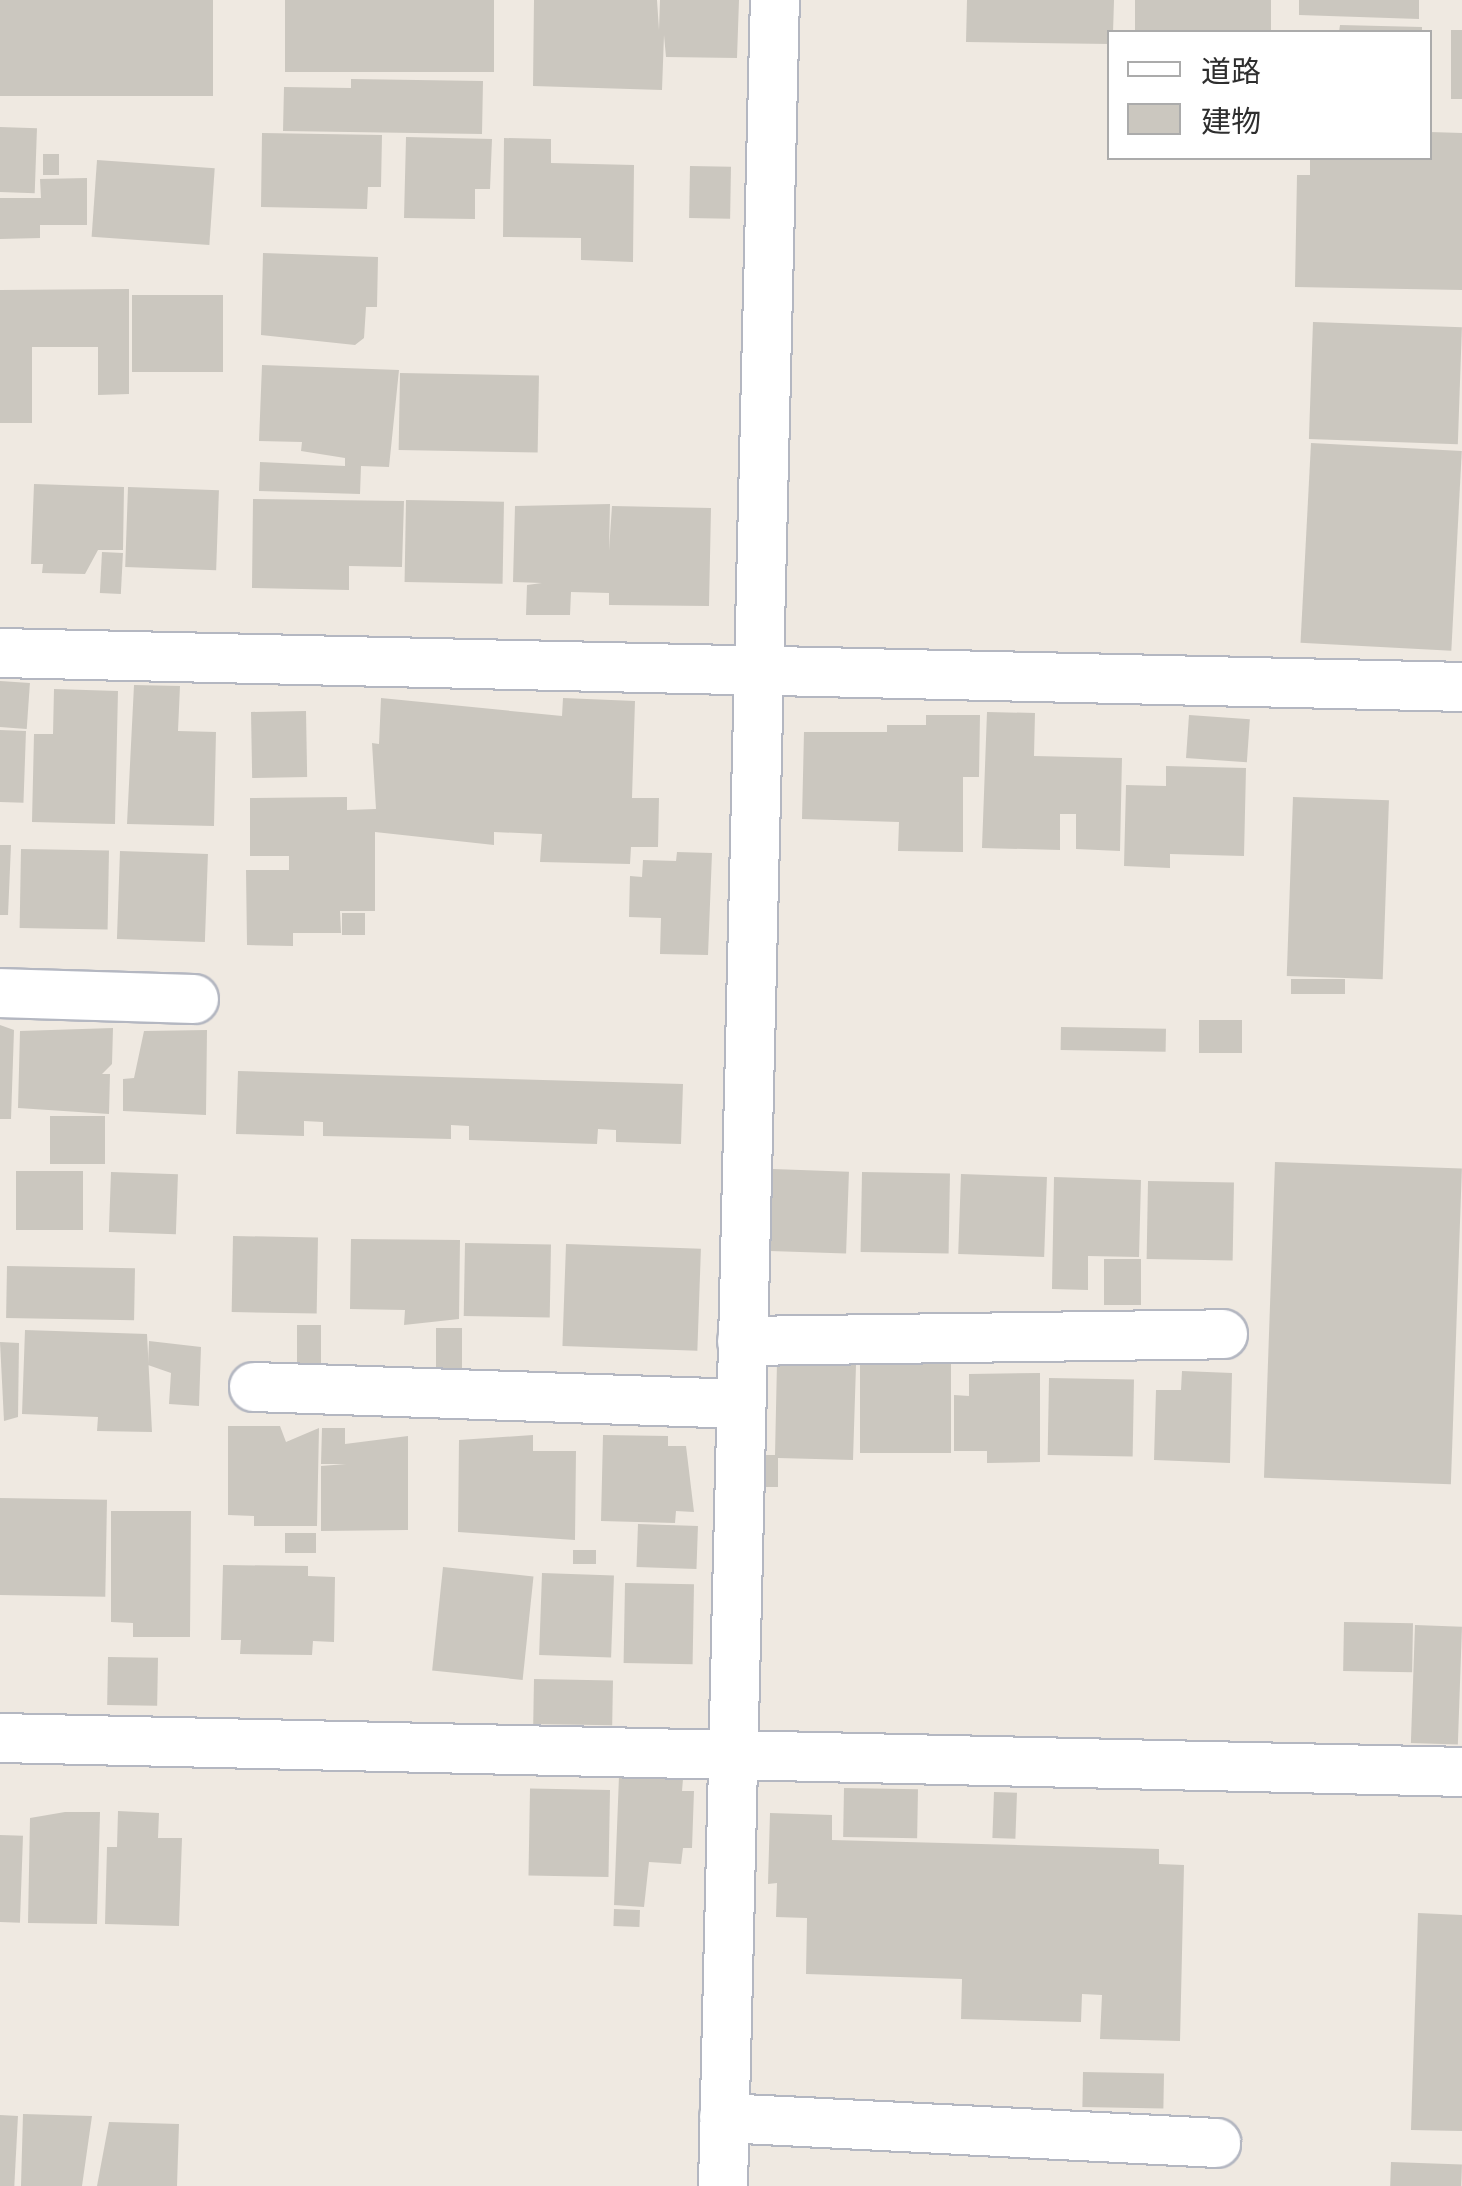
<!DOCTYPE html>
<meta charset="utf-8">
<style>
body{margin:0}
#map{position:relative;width:1462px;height:2186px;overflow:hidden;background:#efe9e1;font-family:"DejaVu Sans","Noto Sans JP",sans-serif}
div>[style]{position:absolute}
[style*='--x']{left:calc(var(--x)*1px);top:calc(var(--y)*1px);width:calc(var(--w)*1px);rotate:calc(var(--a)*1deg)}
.building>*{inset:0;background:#cbc7bf;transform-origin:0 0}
.roads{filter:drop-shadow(2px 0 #b4b7c1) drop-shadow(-2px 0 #b4b7c1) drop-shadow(0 2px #b4b7c1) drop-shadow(0 -2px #b4b7c1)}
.street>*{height:48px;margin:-24px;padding:0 24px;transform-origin:24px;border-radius:24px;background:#fff}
span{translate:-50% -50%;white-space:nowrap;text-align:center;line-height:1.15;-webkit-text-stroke:8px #fff;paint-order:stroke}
.legend{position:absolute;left:1107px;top:30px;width:325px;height:130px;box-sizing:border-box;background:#fff;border:2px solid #ababab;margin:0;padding:12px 18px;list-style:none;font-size:30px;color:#2e2e2e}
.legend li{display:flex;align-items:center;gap:20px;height:50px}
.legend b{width:50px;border:2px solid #ababab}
</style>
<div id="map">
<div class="building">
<div style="left:0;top:0;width:213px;height:96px"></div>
<div style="left:285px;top:0;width:209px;height:72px"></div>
<div style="clip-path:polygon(534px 0,657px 0,659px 30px,660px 0,739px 0,737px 58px,666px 57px,664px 35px,662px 90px,533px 86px)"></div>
<div style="clip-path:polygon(967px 0,1114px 0,1113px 32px,1110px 44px,966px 42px)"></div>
<div style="left:1135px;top:0;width:136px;height:32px"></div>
<div style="clip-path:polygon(1299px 0,1419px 0,1419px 19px,1299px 15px)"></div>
<div style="clip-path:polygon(1340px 25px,1422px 27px,1422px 32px,1339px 32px)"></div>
<div style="left:1451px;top:30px;width:11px;height:69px"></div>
<div style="clip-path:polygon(351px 79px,483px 81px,482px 134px,283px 131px,284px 87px,351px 88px)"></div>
<div style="left:0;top:127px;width:37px;height:65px;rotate:2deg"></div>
<div style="clip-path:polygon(1430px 132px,1462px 133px,1462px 290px,1295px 287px,1297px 175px,1310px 175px,1310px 158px,1430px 158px)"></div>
<div style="clip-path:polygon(262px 133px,382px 135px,381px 187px,368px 187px,367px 209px,261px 207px)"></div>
<div style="clip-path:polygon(406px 137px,492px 139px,490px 189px,475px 189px,475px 219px,404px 218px)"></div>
<div style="clip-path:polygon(504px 138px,551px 139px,551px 163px,634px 165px,633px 262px,581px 260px,581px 238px,503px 237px)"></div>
<div style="left:43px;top:154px;width:16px;height:21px"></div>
<div style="left:97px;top:160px;width:118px;height:77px;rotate:4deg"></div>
<div style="left:690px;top:166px;width:41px;height:52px;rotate:1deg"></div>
<div style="clip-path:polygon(87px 178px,87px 225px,40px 225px,40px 238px,0 239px,0 198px,41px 198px,40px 179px)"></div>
<div style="clip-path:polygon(263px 253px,378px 257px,377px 307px,366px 307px,364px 338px,355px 345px,261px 335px)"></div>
<div style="clip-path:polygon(129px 289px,129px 394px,98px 395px,98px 347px,32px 347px,32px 423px,0 423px,0 290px)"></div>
<div style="left:132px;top:295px;width:91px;height:77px"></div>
<div style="left:1313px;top:322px;width:149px;height:117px;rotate:2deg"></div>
<div style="clip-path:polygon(262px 365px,399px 370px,389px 467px,361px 466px,360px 494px,259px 491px,260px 462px,345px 466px,345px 458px,301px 451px,302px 442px,259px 441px)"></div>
<div style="left:400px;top:373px;width:139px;height:77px;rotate:1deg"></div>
<div style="left:1311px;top:443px;width:151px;height:200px;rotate:3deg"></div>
<div style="clip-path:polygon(34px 484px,124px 487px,123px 550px,98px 550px,85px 574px,42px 573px,43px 564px,31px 564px)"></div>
<div style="left:128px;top:487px;width:91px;height:80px;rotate:2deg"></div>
<div style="clip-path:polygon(253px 499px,404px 501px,402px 567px,349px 566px,349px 590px,252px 588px)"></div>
<div style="left:406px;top:500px;width:98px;height:82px;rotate:1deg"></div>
<div style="clip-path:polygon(610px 504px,609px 551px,612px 506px,711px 508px,709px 606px,609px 605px,609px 593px,571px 592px,570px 615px,526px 615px,527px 585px,542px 583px,513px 582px,515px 506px)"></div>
<div style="left:102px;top:552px;width:21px;height:41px;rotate:3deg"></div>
<div style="left:0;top:681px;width:30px;height:46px;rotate:4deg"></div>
<div style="clip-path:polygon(134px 685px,180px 686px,178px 731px,216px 732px,214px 826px,127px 824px)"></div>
<div style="clip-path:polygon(54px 689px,118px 691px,115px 824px,32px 822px,34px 734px,53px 734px)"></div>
<div style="clip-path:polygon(381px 698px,562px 716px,563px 698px,635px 701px,632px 798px,659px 798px,658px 847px,631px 847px,630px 864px,540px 862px,542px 834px,494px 832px,494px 845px,375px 832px,375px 911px,340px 911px,341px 933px,293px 933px,293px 946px,247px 945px,246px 870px,289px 870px,289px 856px,250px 856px,250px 798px,347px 797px,347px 810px,376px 809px,372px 743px,379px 744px)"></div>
<div style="left:306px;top:711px;width:66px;height:55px;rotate:89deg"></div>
<div style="clip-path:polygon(987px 712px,1035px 713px,1034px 756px,1122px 758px,1120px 851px,1076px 849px,1076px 814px,1060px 814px,1060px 850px,982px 848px)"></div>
<div style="clip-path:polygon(926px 715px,980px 715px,979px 777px,963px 777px,963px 852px,898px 851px,899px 822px,802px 819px,804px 732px,887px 732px,887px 725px,926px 725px)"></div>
<div style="left:1189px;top:715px;width:61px;height:43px;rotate:4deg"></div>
<div style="left:0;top:730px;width:26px;height:72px;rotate:2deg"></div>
<div style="clip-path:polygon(1166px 766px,1246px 768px,1244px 856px,1170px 854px,1170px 868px,1124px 866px,1126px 785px,1166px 786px)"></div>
<div style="left:1293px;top:797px;width:96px;height:179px;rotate:2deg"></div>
<div style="clip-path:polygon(0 845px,11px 845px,8px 915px,0 915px)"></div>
<div style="left:21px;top:849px;width:88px;height:79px;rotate:1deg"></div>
<div style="left:120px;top:851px;width:88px;height:88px;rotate:2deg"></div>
<div style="clip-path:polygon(677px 852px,712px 853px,708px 955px,660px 954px,661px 918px,629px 917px,630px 876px,642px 877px,643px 860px,676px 861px)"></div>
<div style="left:365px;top:913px;width:22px;height:23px;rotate:90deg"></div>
<div style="left:1291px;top:979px;width:54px;height:15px"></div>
<div style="left:1199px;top:1020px;width:43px;height:33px"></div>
<div style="clip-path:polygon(0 1025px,14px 1030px,11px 1119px,0 1119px)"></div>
<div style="left:1061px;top:1027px;width:105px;height:23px;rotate:1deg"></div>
<div style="clip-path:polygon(113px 1028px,112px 1064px,102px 1074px,110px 1074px,109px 1114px,18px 1108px,20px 1031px)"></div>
<div style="clip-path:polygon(207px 1030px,206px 1115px,123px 1111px,123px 1079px,134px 1078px,144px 1031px)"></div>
<div style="clip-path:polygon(238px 1071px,683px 1084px,681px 1144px,616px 1142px,616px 1130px,598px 1129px,597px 1144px,469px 1140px,469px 1126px,451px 1125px,451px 1139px,323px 1136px,323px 1122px,304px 1121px,304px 1136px,236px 1134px)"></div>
<div style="left:50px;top:1116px;width:55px;height:48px"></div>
<div style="left:1275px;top:1162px;width:187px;height:316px;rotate:2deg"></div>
<div style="left:773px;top:1169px;width:76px;height:82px;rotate:2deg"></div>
<div style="left:16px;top:1171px;width:67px;height:59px"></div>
<div style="left:111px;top:1172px;width:67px;height:60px;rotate:2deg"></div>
<div style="left:862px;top:1172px;width:88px;height:80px;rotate:1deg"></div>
<div style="left:961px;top:1174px;width:86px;height:80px;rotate:2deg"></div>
<div style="clip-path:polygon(1054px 1177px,1141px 1180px,1139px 1257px,1088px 1256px,1088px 1290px,1052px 1289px)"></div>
<div style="left:1148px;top:1181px;width:86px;height:78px;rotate:1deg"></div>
<div style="left:233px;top:1236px;width:85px;height:76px;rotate:1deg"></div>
<div style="clip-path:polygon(351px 1239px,460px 1240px,459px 1319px,404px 1325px,405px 1310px,350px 1309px)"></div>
<div style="left:465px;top:1243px;width:86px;height:73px;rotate:1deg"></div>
<div style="left:566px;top:1244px;width:135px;height:102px;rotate:2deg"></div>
<div style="left:1141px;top:1259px;width:46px;height:37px;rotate:90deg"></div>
<div style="left:7px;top:1266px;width:128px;height:52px;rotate:1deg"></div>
<div style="left:297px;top:1325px;width:24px;height:46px"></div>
<div style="left:462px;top:1328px;width:44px;height:26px;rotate:90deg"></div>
<div style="clip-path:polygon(25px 1330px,147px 1334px,152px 1432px,97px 1431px,98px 1417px,22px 1414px)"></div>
<div style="clip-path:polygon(149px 1341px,201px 1347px,199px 1406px,169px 1404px,171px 1373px,148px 1365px)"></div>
<div style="clip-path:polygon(0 1342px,19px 1343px,18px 1417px,4px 1421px)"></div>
<div style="left:860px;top:1358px;width:91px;height:95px"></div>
<div style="clip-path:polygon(777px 1362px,856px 1365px,853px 1460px,778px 1458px,778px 1487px,758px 1487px,758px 1455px,775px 1455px)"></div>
<div style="clip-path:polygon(1182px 1371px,1232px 1373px,1230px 1463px,1154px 1460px,1156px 1390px,1181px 1390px)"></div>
<div style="clip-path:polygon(1040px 1373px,1040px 1462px,987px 1463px,987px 1451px,954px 1451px,954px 1395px,969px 1396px,969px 1374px)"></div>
<div style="left:1049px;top:1378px;width:85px;height:77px;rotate:1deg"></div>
<div style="clip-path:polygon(228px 1426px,280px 1426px,286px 1442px,319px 1428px,317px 1526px,254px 1526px,254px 1516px,228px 1515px)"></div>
<div style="clip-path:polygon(322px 1428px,345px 1428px,345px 1444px,408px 1436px,408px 1530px,321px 1531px,321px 1466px,346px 1464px,321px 1464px)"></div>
<div style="clip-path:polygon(533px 1435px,533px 1451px,576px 1451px,575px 1540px,458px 1532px,459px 1440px)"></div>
<div style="clip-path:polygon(603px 1435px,668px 1436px,668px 1446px,686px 1446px,694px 1512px,676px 1511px,675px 1523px,601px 1521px)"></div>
<div style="left:0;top:1498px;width:107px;height:97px;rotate:1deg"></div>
<div style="clip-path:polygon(111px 1511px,191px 1511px,190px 1637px,133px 1637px,133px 1623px,111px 1622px)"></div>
<div style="left:638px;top:1524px;width:60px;height:43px;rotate:2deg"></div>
<div style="left:285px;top:1533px;width:31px;height:20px"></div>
<div style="left:573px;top:1550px;width:23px;height:14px"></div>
<div style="clip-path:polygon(223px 1565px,308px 1566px,308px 1576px,335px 1577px,334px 1642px,313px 1641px,312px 1655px,240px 1654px,241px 1640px,221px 1640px)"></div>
<div style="left:443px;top:1567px;width:91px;height:104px;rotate:6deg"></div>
<div style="left:542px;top:1573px;width:72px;height:82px;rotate:2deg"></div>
<div style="left:625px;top:1583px;width:69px;height:80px;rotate:1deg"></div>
<div style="left:1344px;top:1622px;width:69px;height:49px;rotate:1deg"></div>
<div style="left:1415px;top:1625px;width:47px;height:118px;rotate:2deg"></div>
<div style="left:108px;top:1657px;width:50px;height:48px;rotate:1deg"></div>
<div style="left:534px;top:1679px;width:79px;height:45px;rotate:1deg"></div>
<div style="clip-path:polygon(619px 1776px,683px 1779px,682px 1791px,694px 1791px,692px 1848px,683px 1848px,681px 1864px,649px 1862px,644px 1907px,614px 1905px)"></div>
<div style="left:844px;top:1788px;width:74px;height:49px;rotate:1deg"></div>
<div style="left:610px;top:1790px;width:87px;height:80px;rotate:91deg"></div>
<div style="left:994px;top:1792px;width:23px;height:46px;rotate:2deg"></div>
<div style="clip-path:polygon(118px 1811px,159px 1813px,158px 1838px,182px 1838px,179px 1926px,105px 1924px,107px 1847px,117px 1847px)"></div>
<div style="clip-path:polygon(65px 1812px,100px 1812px,97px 1924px,28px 1923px,30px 1818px)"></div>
<div style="clip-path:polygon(770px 1813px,832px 1815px,832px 1840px,1159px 1849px,1159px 1864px,1184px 1865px,1180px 2041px,1100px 2039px,1102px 1995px,1082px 1994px,1081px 2022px,961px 2019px,962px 1979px,806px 1974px,807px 1918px,776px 1917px,777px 1883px,768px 1884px)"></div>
<div style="left:0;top:1835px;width:23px;height:87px;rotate:2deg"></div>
<div style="left:614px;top:1909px;width:26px;height:17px;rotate:2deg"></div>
<div style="clip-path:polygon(1418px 1913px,1462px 1915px,1462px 2131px,1411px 2130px)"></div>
<div style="left:1083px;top:2072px;width:81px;height:35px;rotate:1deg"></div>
<div style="clip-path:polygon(23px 2114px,92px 2116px,82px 2186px,21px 2186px)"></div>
<div style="left:0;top:2115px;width:18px;height:71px;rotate:3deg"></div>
<div style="clip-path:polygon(109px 2122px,179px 2124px,177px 2186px,97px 2186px)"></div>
<div style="left:1391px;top:2162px;width:71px;height:24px;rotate:2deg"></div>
</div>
<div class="roads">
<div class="street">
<div style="--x:0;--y:653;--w:1462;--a:1.33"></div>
<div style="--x:0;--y:993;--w:194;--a:1.8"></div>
<div style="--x:742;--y:1341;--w:481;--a:-0.8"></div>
<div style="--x:254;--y:1387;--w:487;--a:2"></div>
<div style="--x:0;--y:1738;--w:1462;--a:1.33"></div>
<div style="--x:724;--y:2118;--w:493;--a:2.9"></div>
<div style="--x:723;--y:2186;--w:2187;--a:-88.64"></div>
</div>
</div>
<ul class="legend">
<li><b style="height:12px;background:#fff"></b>道路</li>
<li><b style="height:28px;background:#cbc7bf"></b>建物</li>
</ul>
</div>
